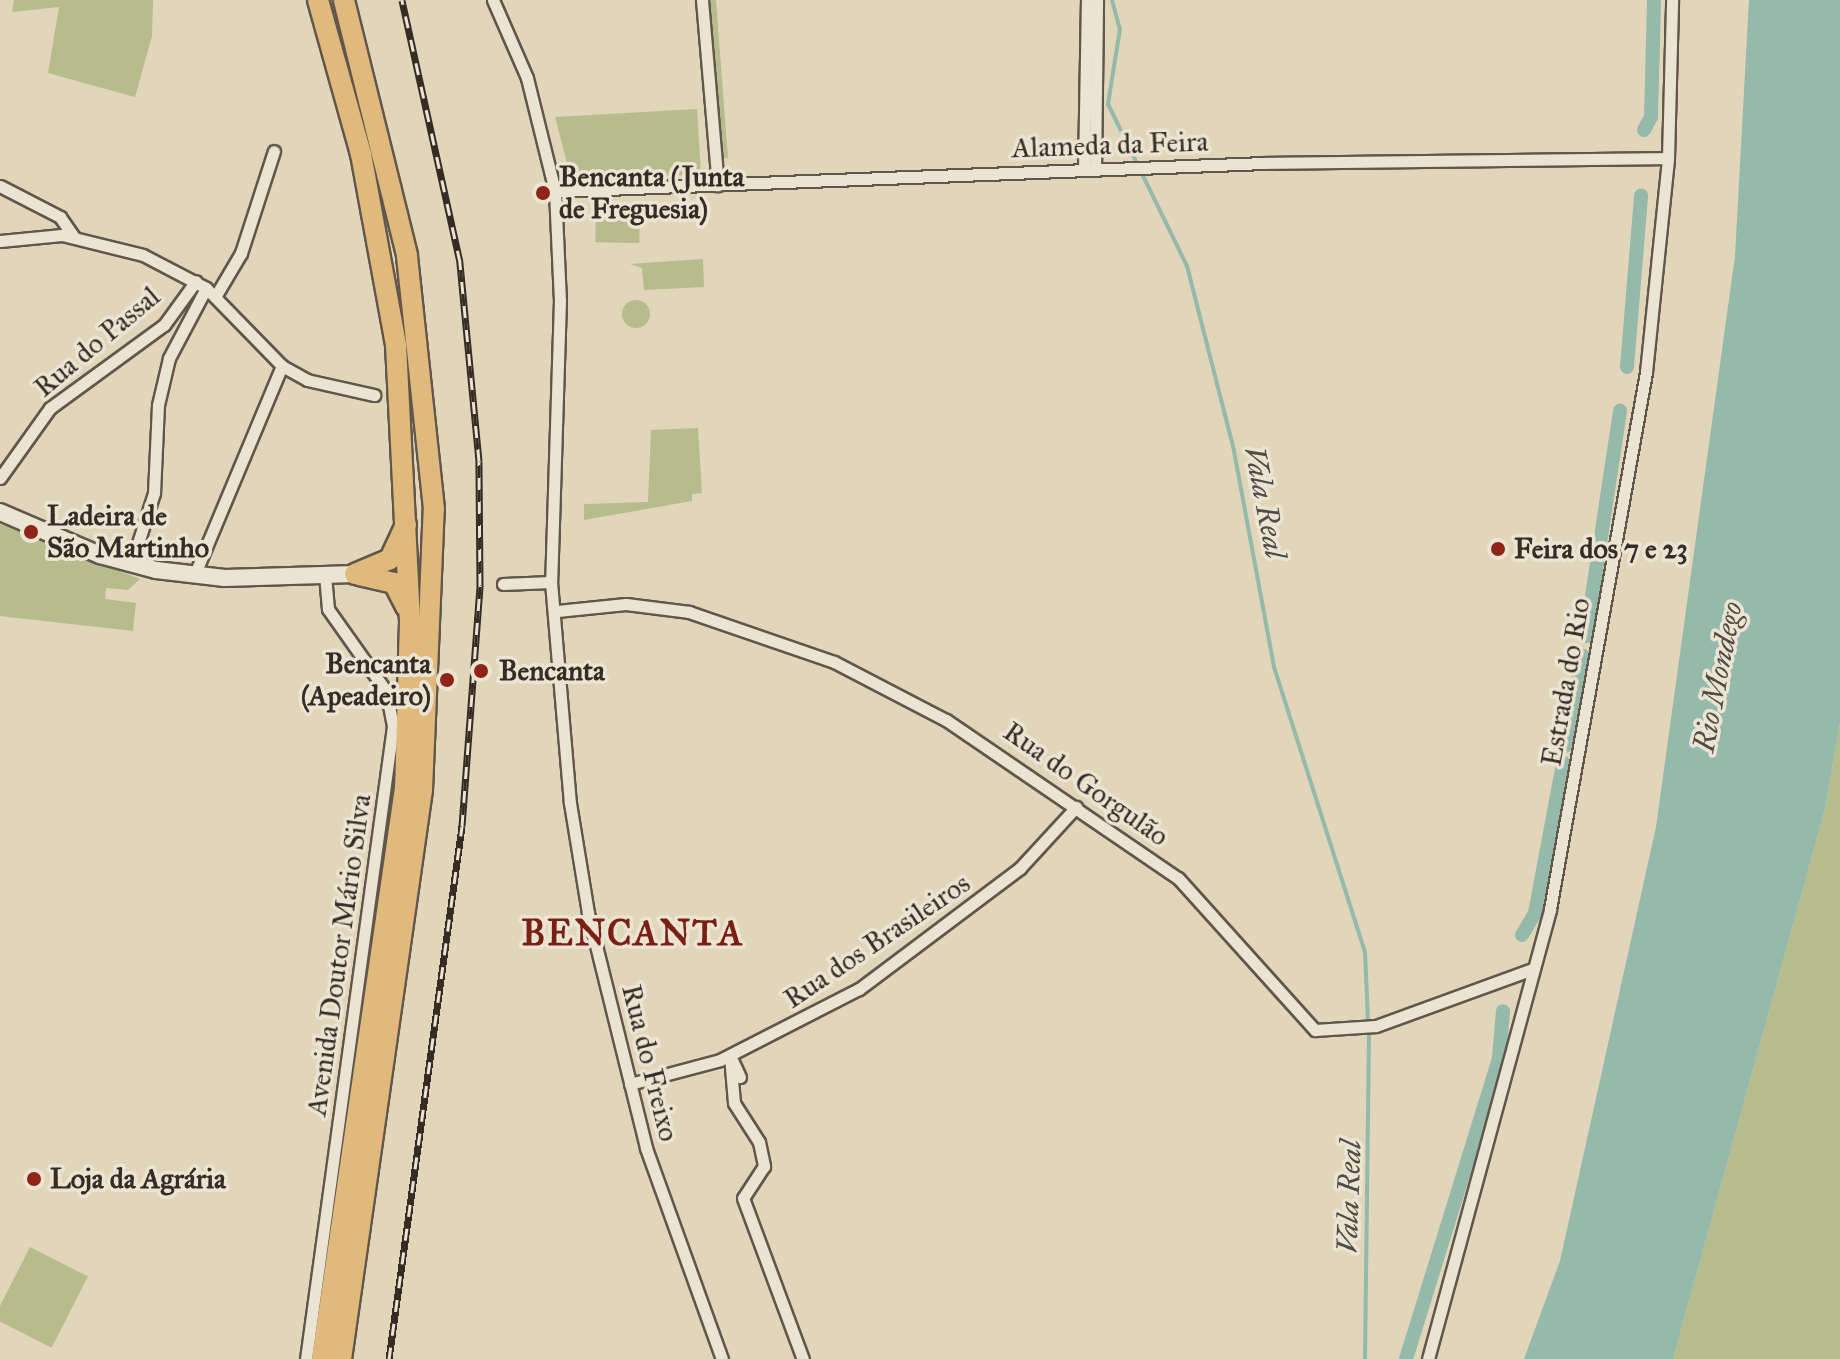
<!DOCTYPE html>
<meta charset="utf-8">
<style>
body{margin:0}
#map{position:relative;width:1840px;height:1359px;overflow:hidden;background:#e1d5ba;font-family:"IM FELL Great Primer",serif}
div>[style]{position:absolute}
[style*='--x']{left:calc(var(--x)*1px);top:calc(var(--y)*1px);width:calc(var(--w)*1px);rotate:calc(var(--a)*1deg)}
.green>*{inset:0;background:#b7bc8c;transform-origin:0 0}
.round{border-radius:50%}
.water>*{inset:0;background:#95b9aa}
.stream>*{height:4px;margin:-2px;padding:0 2px;transform-origin:2px;border-radius:2px;background:#95b9aa}
.canal>*{height:14px;margin:-7px;padding:0 7px;transform-origin:7px;border-radius:7px;background:#95b9aa}
.roads{filter:drop-shadow(2px 0 #62564b) drop-shadow(-2px 0 #62564b) drop-shadow(0 2px #62564b) drop-shadow(0 -2px #62564b)}
.street>*{height:11px;margin:-5.5px;padding:0 5.5px;transform-origin:5.5px;border-radius:5.5px;background:#ece4d2}
.secondary>*{height:16px;margin:-8px;padding:0 8px;transform-origin:8px;border-radius:8px;background:#ece4d2}
.highway>*{height:20px;margin:-10px;padding:0 10px;transform-origin:10px;border-radius:10px;background:#e0ba7d}
.rail>*{height:7px;margin-top:-3.5px;transform-origin:0;background:repeating-linear-gradient(90deg,#ece4d2 0 12px,#372b26 0 24px);box-sizing:border-box;border-block:2px solid #372b26}
.dots>*{width:22px;height:22px;translate:-50% -50%;box-sizing:border-box;border:4px solid #ece4d2;border-radius:50%}
span{translate:-50% -50%;white-space:nowrap;text-align:center;line-height:1.15;-webkit-text-stroke:7px #ece4d2;paint-order:stroke}
.street-label{font-size:28px;color:#372b26}
.poi-label{font-size:28px;color:#372b26;font-weight:700}
.left{translate:0 -50%;text-align:left}
.right{translate:-100% -50%;text-align:right}
.water-label{font-size:30px;color:#4e4e47;font-style:italic}
.district-label{font-size:36px;color:#7a1f14;font-weight:700;letter-spacing:2px}
</style>
<div id="map">
<div class="green">
<div style="clip-path:polygon(14px 0,153px 0,152px 36px,135px 97px,48px 73px,59px 7px,12px 12px)"></div>
<div style="clip-path:polygon(710px 0,716px 0,728px 158px,723px 158px)"></div>
<div style="clip-path:polygon(697px 109px,701px 175px,581px 177px,569px 170px,555px 117px)"></div>
<div style="left:640px;top:204px;width:39px;height:44px;rotate:91deg"></div>
<div style="clip-path:polygon(703px 259px,704px 287px,644px 290px,642px 268px,630px 264px)"></div>
<div class="round" style="left:622px;top:300px;width:28px;height:28px"></div>
<div style="clip-path:polygon(698px 428px,702px 493px,692px 494px,692px 501px,584px 520px,584px 504px,648px 502px,651px 430px)"></div>
<div style="clip-path:polygon(0 524px,140px 579px,128px 590px,106px 588px,105px 599px,136px 603px,133px 631px,0 616px)"></div>
<div style="clip-path:polygon(1840px 723px,1840px 1359px,1673px 1359px,1825px 809px)"></div>
<div style="left:30px;top:1247px;width:65px;height:80px;rotate:27deg"></div>
</div>
<div class="water">
<div style="clip-path:polygon(1749px 0,1840px 0,1840px 723px,1825px 809px,1673px 1359px,1524px 1359px,1560px 1261px,1656px 827px,1735px 256px)"></div>
</div>
<div class="stream">
<div style="--x:1112;--y:0;--w:30;--a:75"></div>
<div style="--x:1120;--y:29;--w:76;--a:99.1"></div>
<div style="--x:1108;--y:104;--w:180;--a:64"></div>
<div style="--x:1187;--y:266;--w:191;--a:75.7"></div>
<div style="--x:1234;--y:451;--w:220;--a:79.5"></div>
<div style="--x:1274;--y:667;--w:299;--a:72.3"></div>
<div style="--x:1365;--y:952;--w:69;--a:87.5"></div>
<div style="--x:1365;--y:1359;--w:323;--a:-89.3"></div>
</div>
<div class="canal">
<div style="--x:1644;--y:130;--w:15;--a:-62"></div>
<div style="--x:1651;--y:117;--w:117;--a:-88.5"></div>
<div style="--x:1627;--y:367;--w:172;--a:-85.3"></div>
<div style="--x:1586;--y:636;--w:228;--a:-81.4"></div>
<div style="--x:1565;--y:746;--w:92;--a:-78.7"></div>
<div style="--x:1522;--y:935;--w:26;--a:-59"></div>
<div style="--x:1535;--y:913;--w:153;--a:-79.4"></div>
<div style="--x:1406;--y:1359;--w:315;--a:-72.8"></div>
<div style="--x:1499;--y:1058;--w:47;--a:-85.1"></div>
</div>
<div class="roads">
<div class="street">
<div style="--x:493;--y:0;--w:85;--a:66.4"></div>
<div style="--x:527;--y:78;--w:116;--a:76.1"></div>
<div style="--x:555;--y:191;--w:109;--a:87.4"></div>
<div style="--x:560;--y:300;--w:282;--a:91.8"></div>
<div style="--x:551;--y:582;--w:222;--a:85.1"></div>
<div style="--x:570;--y:803;--w:111;--a:80.7"></div>
<div style="--x:588;--y:913;--w:242;--a:76.1"></div>
<div style="--x:646;--y:1148;--w:224;--a:70.2"></div>
<div style="--x:702;--y:0;--w:186;--a:85.1"></div>
<div style="--x:1084;--y:170;--w:170;--a:-89"></div>
<div style="--x:1095;--y:170;--w:170;--a:-89.3"></div>
<div style="--x:0;--y:186;--w:68;--a:27.3"></div>
<div style="--x:60;--y:217;--w:24;--a:55"></div>
<div style="--x:555;--y:191;--w:710;--a:-2.26"></div>
<div style="--x:1264;--y:163;--w:404;--a:-0.7"></div>
<div style="--x:0;--y:241;--w:62;--a:-5.5"></div>
<div style="--x:62;--y:235;--w:83;--a:13.9"></div>
<div style="--x:143;--y:255;--w:71;--a:27.6"></div>
<div style="--x:206;--y:288;--w:109;--a:45.7"></div>
<div style="--x:282;--y:366;--w:29;--a:29"></div>
<div style="--x:307;--y:380;--w:69;--a:12.6"></div>
<div style="--x:215;--y:297;--w:51;--a:-59.4"></div>
<div style="--x:241;--y:253;--w:107;--a:-72.1"></div>
<div style="--x:0;--y:478;--w:86;--a:-54.5"></div>
<div style="--x:50;--y:408;--w:141;--a:-36.1"></div>
<div style="--x:164;--y:325;--w:54;--a:-54"></div>
<div style="--x:131;--y:565;--w:76;--a:-72.3"></div>
<div style="--x:154;--y:493;--w:88;--a:-87.4"></div>
<div style="--x:158;--y:405;--w:48;--a:-76.8"></div>
<div style="--x:169;--y:358;--w:79;--a:-62.1"></div>
<div style="--x:194;--y:576;--w:228;--a:-67.3"></div>
<div style="--x:503;--y:584;--w:48;--a:-2.4"></div>
<div style="--x:557;--y:611;--w:69;--a:-5.8"></div>
<div style="--x:626;--y:604;--w:64;--a:7.2"></div>
<div style="--x:689;--y:612;--w:153;--a:19"></div>
<div style="--x:834;--y:662;--w:126;--a:27.4"></div>
<div style="--x:946;--y:720;--w:281;--a:34.3"></div>
<div style="--x:1178;--y:878;--w:205;--a:48"></div>
<div style="--x:1315;--y:1030;--w:61;--a:-3.8"></div>
<div style="--x:1376;--y:1026;--w:167;--a:-20"></div>
<div style="--x:740;--y:1077;--w:23;--a:-115"></div>
<div style="--x:730;--y:1056;--w:47;--a:85.1"></div>
<div style="--x:734;--y:1103;--w:46;--a:57.3"></div>
<div style="--x:759;--y:1142;--w:25;--a:78"></div>
<div style="--x:764;--y:1166;--w:38;--a:123"></div>
<div style="--x:743;--y:1198;--w:172;--a:69.6"></div>
<div style="--x:630;--y:1084;--w:93;--a:-14.9"></div>
<div style="--x:720;--y:1060;--w:156;--a:-27.1"></div>
<div style="--x:859;--y:989;--w:201;--a:-36.9"></div>
<div style="--x:1020;--y:868;--w:83;--a:-47.4"></div>
<div style="--x:306;--y:1359;--w:639;--a:-82.17"></div>
<div style="--x:393;--y:726;--w:36;--a:-101"></div>
<div style="--x:386;--y:691;--w:100;--a:-125.3"></div>
<div style="--x:328;--y:609;--w:34;--a:-95"></div>
<div style="--x:1428;--y:1359;--w:466;--a:-74.8"></div>
<div style="--x:1550;--y:909;--w:546;--a:-79.86"></div>
<div style="--x:1646;--y:372;--w:215;--a:-84.1"></div>
<div style="--x:1668;--y:158;--w:158;--a:-88.5"></div>
</div>
<div class="secondary">
<div style="--x:0;--y:512;--w:109;--a:23.3"></div>
<div style="--x:100;--y:555;--w:58;--a:15"></div>
<div style="--x:156;--y:570;--w:69;--a:6.6"></div>
<div style="--x:225;--y:578;--w:130;--a:-1.8"></div>
</div>
<div class="highway">
<div style="--x:318;--y:0;--w:160;--a:74.4"></div>
<div style="--x:361;--y:154;--w:194;--a:79.6"></div>
<div style="--x:396;--y:345;--w:277;--a:87.1"></div>
<div style="--x:410;--y:622;--w:166;--a:91.7"></div>
<div style="--x:405;--y:788;--w:577;--a:98.27"></div>
<div style="--x:355;--y:574;--w:38;--a:-23"></div>
<div style="--x:390;--y:559;--w:38;--a:-65"></div>
<div style="--x:359;--y:575;--w:36;--a:13"></div>
<div style="--x:394;--y:583;--w:27;--a:63"></div>
<div style="--x:341;--y:1359;--w:575;--a:-81.9"></div>
<div style="--x:422;--y:790;--w:281;--a:-87.6"></div>
<div style="--x:434;--y:509;--w:255;--a:-96.1"></div>
<div style="--x:407;--y:255;--w:263;--a:-103.9"></div>
</div>
</div>
<div class="rail">
<div style="--x:389;--y:1359;--w:538;--a:-82.2"></div>
<div style="--x:462;--y:826;--w:242;--a:-85.7"></div>
<div style="--x:480;--y:585;--w:124;--a:-90.5"></div>
<div style="--x:479;--y:461;--w:200;--a:-95.5"></div>
<div style="--x:460;--y:262;--w:268;--a:-102.5"></div>
</div>
<div class="dots">
<div style="left:543px;top:193px;background:#8f2418"></div>
<div style="left:31px;top:532px;background:#8f2418"></div>
<div style="left:1498px;top:549px;background:#8f2418"></div>
<div style="left:481px;top:671px;background:#8f2418"></div>
<div style="left:447px;top:680px;background:#8f2418"></div>
<div style="left:34px;top:1179px;background:#8f2418"></div>
</div>
<div class="street-label">
<span style="left:1110px;top:145px;rotate:-2deg">Alameda da Feira</span>
<span style="left:97px;top:342px;rotate:-40deg">Rua do Passal</span>
<span style="left:1566px;top:682px;rotate:-80deg">Estrada do Rio</span>
<span style="left:1086px;top:784px;rotate:35deg">Rua do Gorgulão</span>
<span style="left:877px;top:941px;rotate:-34deg">Rua dos Brasileiros</span>
<span style="left:339px;top:955px;rotate:-82deg">Avenida Doutor Mário Silva</span>
<span style="left:650px;top:1063px;rotate:76deg">Rua do Freixo</span>
</div>
<div class="poi-label">
<span class="left" style="left:559px;top:193px">Bencanta (Junta<br>de Freguesia)</span>
<span class="left" style="left:47px;top:532px">Ladeira de<br>São Martinho</span>
<span class="left" style="left:1514px;top:549px">Feira dos 7 e 23</span>
<span class="right" style="left:431px;top:680px">Bencanta<br>(Apeadeiro)</span>
<span class="left" style="left:499px;top:671px">Bencanta</span>
<span class="left" style="left:50px;top:1179px">Loja da Agrária</span>
</div>
<div class="water-label">
<span style="left:1265px;top:502px;rotate:79deg">Vala Real</span>
<span style="left:1718px;top:677px;rotate:-79deg">Rio Mondego</span>
<span style="left:1349px;top:1197px;rotate:-88deg">Vala Real</span>
</div>
<div class="district-label">
<span style="left:633px;top:934px">BENCANTA</span>
</div>
</div>
